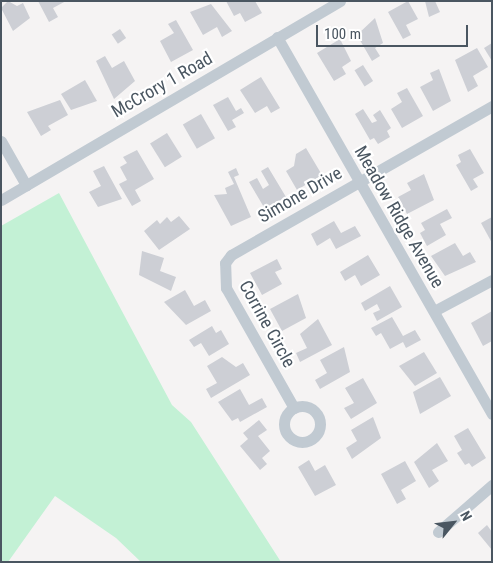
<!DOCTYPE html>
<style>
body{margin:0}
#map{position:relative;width:493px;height:563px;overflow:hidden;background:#f5f3f3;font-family:"Roboto Condensed",sans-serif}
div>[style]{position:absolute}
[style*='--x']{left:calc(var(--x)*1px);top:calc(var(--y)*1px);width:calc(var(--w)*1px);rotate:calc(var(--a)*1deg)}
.green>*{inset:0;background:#c3f1d5}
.building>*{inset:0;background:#cdcfd5;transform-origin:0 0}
.street>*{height:11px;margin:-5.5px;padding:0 5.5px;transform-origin:5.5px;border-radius:5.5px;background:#c1cad2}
.street>.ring{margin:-5.5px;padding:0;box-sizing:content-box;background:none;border:11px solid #c1cad2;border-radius:50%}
span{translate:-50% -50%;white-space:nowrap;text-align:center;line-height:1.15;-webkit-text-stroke:4.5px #fff;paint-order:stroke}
.street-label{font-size:18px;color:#4a5661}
.frame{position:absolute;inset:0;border:2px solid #4a5661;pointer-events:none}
.north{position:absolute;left:428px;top:498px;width:50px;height:50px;-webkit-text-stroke:4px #fff;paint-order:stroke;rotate:61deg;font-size:14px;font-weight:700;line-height:20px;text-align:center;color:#4a5661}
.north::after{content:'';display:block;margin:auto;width:18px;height:22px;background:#4a5661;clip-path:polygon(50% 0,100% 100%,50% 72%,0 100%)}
.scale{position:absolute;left:316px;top:25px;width:152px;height:22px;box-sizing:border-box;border:2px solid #4a5661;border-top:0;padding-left:6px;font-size:15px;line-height:18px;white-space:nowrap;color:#4a5661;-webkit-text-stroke:4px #fff;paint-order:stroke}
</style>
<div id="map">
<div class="green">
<div style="clip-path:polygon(59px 193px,172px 405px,191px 422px,281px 562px,141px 562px,116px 538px,55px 496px,8px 562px,1px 562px,1px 226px)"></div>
</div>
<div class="building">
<div style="clip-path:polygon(8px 1px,17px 6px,23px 3px,30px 18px,13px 31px,1px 8px)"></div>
<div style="clip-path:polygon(38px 1px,66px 1px,53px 8px,58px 17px,49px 22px)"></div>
<div style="clip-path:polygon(226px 1px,255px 1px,262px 13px,245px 22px,240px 13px,234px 16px)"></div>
<div style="clip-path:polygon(408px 1px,418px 19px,406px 25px,411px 35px,403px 39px,388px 12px)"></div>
<div style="clip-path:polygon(425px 1px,435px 1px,440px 12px,429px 17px)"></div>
<div style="clip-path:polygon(211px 4px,232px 31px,222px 37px,217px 27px,203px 35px,190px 12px)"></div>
<div style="clip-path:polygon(375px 18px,383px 43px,375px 48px,380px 56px,372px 61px,357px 35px)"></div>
<div style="clip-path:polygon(176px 20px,193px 50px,171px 62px,160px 41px,174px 33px,168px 24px)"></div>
<div style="left:120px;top:29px;width:11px;height:10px;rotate:56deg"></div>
<div style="clip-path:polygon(340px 39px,351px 61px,342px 67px,346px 74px,334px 81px,317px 53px)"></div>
<div style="clip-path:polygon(492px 43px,492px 61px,484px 48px)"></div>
<div style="clip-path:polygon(477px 48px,488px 67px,473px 76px,478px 86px,468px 92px,455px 60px)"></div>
<div style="clip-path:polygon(105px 56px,112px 68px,124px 61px,135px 81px,114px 99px,96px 61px)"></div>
<div style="left:363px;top:65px;width:19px;height:10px;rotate:58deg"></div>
<div style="clip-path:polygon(439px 69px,451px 101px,433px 111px,420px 87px,433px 80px,430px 73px)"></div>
<div style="clip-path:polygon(261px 77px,280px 108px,271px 113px,267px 106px,255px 113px,240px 90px)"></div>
<div style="clip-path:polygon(85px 80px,97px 101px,71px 110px,61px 94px)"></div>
<div style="clip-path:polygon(407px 88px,423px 116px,402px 128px,391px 109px,402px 102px,397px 93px)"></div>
<div style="clip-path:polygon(228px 97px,236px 111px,241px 108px,244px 113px,232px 120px,236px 127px,228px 131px,213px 105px)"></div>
<div style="clip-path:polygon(60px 100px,68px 115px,48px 126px,51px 130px,41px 136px,27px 112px)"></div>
<div style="clip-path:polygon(363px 109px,372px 123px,377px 121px,373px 115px,380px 110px,391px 128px,387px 131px,390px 137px,378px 144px,374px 138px,370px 140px,355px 114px)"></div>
<div style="left:201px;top:114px;width:28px;height:21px;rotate:60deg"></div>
<div style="left:167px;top:133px;width:28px;height:20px;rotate:58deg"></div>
<div style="clip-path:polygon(306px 148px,322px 175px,297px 190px,286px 171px,294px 166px,296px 154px)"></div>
<div style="clip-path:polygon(470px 149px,484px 173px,473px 179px,478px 187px,471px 191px,456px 165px,461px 162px,458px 155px)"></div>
<div style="clip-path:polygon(137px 150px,154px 179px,135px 190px,141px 201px,132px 206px,119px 184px,127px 180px,120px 167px,127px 163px,123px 157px)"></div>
<div style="clip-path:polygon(104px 166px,122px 199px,98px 207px,89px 192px,101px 186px,93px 171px)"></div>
<div style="clip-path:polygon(268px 167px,286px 197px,265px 209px,249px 182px,257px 178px,263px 189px,269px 185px,261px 171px)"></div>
<div style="clip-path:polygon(236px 168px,239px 175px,234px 177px,251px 217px,231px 226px,214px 195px,227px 194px,225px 188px,234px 184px,228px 172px)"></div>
<div style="clip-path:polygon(424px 174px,434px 200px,407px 214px,398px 197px,411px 190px,407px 183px)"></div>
<div style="clip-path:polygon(447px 209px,452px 218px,440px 224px,446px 235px,427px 246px,420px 233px,425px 230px,421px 223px)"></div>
<div style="clip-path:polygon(179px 216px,190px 229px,159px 250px,144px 231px,157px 220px,160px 224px,167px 217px,171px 222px)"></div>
<div style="clip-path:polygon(492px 217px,492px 243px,481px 223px)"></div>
<div style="clip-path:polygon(334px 221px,341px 233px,355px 226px,361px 236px,336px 249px,330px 238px,317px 246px,311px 234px)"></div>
<div style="clip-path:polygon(455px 243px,463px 256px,470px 252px,476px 262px,445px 276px,431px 256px)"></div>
<div style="clip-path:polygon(142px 251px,164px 258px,160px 271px,176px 277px,171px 291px,139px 275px)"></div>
<div style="clip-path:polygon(368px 255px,380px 275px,361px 286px,355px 275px,345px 281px,340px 272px)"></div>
<div style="clip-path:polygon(277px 259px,282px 269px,275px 272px,282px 284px,262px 295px,250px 273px)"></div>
<div style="clip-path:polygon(390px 286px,402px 307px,377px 321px,373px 313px,380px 310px,377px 304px,365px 311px,361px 303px)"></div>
<div style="clip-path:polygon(185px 290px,194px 306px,205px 300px,211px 311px,186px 325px,164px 302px)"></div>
<div style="clip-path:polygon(298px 294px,306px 318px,282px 331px,270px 309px)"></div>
<div style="clip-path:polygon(492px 311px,492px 341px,483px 346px,471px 323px)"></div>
<div style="clip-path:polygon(392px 317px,403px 336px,415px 330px,421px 340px,406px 348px,403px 342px,390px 349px,381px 333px,376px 336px,371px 328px)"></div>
<div style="clip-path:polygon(318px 319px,332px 345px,300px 362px,296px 353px,307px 348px,300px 334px)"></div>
<div style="clip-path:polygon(212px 326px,216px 333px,221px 330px,229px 344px,209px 356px,201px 343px,194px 347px,189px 340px)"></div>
<div style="clip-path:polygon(344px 347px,350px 372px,320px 389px,315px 380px,327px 373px,320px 360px)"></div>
<div style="clip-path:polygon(424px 352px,437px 373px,415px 386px,399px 366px)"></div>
<div style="clip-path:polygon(222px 357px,236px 367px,243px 363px,250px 375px,211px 398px,206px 389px,217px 383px,207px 366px)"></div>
<div style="clip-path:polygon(440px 377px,451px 396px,420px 414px,413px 392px)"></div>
<div style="clip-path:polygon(363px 378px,377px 403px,351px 419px,344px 408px,354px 403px,345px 388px)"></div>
<div style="clip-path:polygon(240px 389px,249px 405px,262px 398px,267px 407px,240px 422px,238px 418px,232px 421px,218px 402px)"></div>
<div style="clip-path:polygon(373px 417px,381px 438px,352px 459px,346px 448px,357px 441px,351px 430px)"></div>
<div style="clip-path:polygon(259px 420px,267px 430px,258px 436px,270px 451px,262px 458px,267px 464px,260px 470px,240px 446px,248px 439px,243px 433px)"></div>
<div style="clip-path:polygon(468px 428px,486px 458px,472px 467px,469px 463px,465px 465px,457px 453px,462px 450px,454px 436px)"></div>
<div style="clip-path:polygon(437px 443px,448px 461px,432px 470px,439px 481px,429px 488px,414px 462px)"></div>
<div style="clip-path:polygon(309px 460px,315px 471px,325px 465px,336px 485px,315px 496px,298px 467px)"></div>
<div style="clip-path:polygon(405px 461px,416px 481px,401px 490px,406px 499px,397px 504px,381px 474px)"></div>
<div style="clip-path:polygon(487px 525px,492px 532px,492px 550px,478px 533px)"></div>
</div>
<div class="street">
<div style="--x:277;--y:37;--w:434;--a:60.3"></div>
<div style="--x:1;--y:141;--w:51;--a:60.4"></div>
<div style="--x:1;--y:200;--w:393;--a:-30.4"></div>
<div style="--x:434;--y:311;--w:66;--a:-28.1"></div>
<div class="ring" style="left:284px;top:406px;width:25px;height:25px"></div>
<div style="--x:294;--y:408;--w:138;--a:-119.5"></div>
<div style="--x:226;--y:288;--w:25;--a:-92"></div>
<div style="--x:225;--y:263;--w:10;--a:-53"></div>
<div style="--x:231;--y:255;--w:301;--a:-29.7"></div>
<div style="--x:438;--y:532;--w:72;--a:-41"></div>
</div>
<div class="street-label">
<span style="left:162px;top:85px;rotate:-30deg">McCrory 1 Road</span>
<span style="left:300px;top:195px;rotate:-30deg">Simone Drive</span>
<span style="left:399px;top:217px;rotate:60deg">Meadow Ridge Avenue</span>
<span style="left:267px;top:324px;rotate:61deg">Corrine Circle</span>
</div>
<div class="frame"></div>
<div class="north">N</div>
<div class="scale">100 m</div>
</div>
